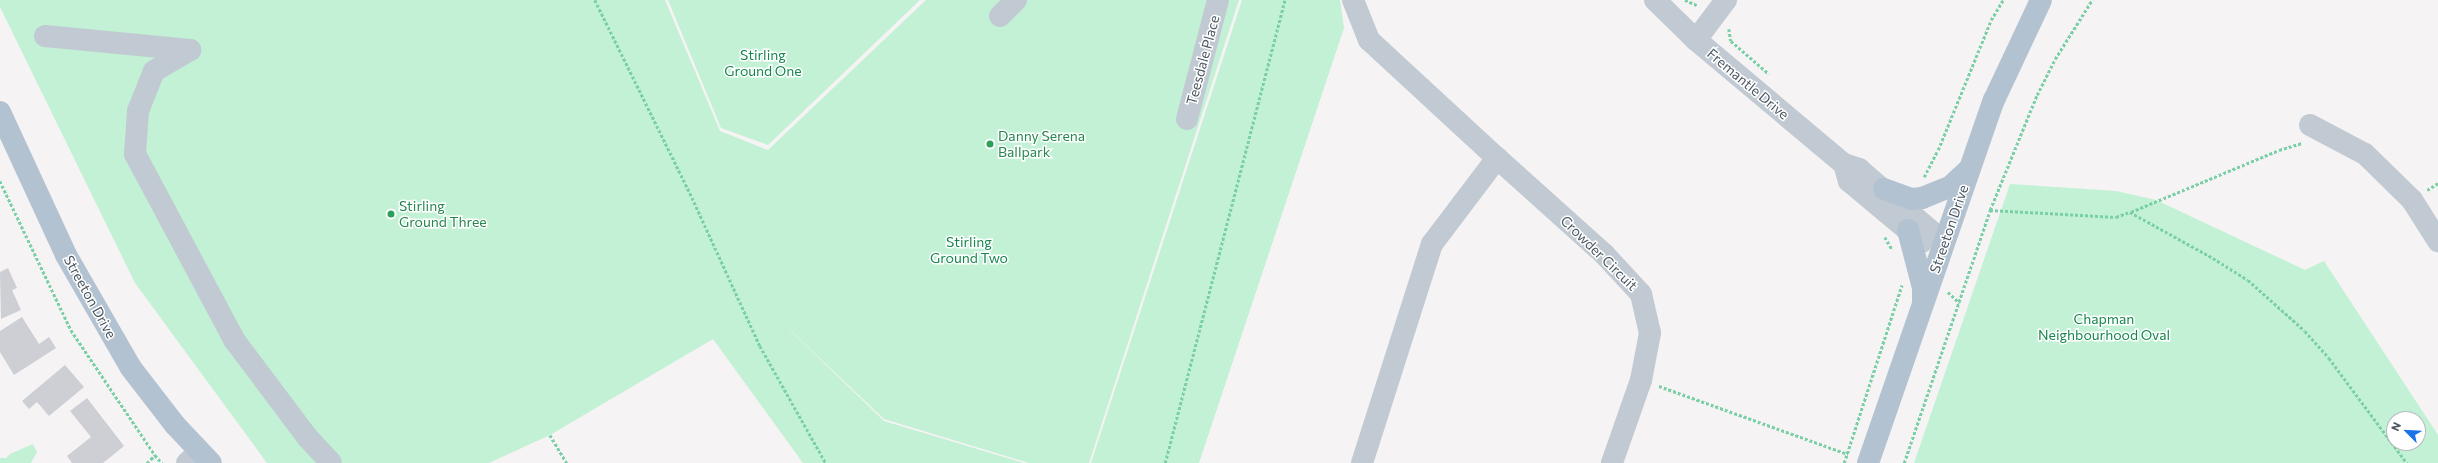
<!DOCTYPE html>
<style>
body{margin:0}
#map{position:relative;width:2438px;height:463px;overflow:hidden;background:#f5f3f3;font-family:Commissioner,sans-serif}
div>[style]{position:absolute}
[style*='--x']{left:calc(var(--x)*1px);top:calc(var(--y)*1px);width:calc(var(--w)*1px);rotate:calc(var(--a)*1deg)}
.green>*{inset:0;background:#c3f1d5}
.building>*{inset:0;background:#cdcfd5}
.path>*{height:2.5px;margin-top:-1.25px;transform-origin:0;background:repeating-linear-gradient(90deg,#7ad0a6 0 3px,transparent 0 5px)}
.minor>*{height:22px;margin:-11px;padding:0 11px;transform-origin:11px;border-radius:11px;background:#c1cad2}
.major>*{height:22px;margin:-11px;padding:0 11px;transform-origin:11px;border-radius:11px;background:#b3c2d1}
.dots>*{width:11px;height:11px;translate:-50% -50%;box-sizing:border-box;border:2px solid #fff;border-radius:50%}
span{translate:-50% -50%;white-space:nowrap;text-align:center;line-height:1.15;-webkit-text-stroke:3px #fff;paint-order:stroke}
.park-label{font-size:14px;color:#17864f}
.street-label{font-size:14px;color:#4a5661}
.leisure-label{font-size:14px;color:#27864d}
.left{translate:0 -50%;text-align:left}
.north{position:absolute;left:2386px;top:411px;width:40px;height:40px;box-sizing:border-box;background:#fff;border:1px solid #b7bbc0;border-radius:50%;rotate:294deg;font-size:11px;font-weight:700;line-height:16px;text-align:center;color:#4a5661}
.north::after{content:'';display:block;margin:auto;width:14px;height:18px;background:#1a73e8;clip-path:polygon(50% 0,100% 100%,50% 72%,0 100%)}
</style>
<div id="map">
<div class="green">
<div style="clip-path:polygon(0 0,665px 0,720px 131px,768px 150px,926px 0,1239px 0,1089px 463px,1029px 463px,884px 419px,772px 313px,884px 421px,1024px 463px,803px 463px,713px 339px,550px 435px,489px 463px,267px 463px,135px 283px,0 7px)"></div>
<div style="clip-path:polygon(668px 0,920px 0,768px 145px,721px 128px)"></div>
<div style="clip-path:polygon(1242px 0,1340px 0,1344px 28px,1199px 463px,1091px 463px)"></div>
<div style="clip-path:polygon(evenodd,2010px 184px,2116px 191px,2156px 200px,2305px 270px,2324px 261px,2438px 435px,2438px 463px,1914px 463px,2010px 184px,2394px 419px,2418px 419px,2418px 443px,2394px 443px,2394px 419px)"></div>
<div style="clip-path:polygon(33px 444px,37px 452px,31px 463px,0 463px,0 458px,6px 458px,10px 454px)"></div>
</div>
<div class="building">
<div style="clip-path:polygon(8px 268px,17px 288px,12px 290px,21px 310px,1px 319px,0 272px)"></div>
<div style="clip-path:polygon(22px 317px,39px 344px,49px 337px,56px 348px,14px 375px,0 352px,0 331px)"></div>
<div style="clip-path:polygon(65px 365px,84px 387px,49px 416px,37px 402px,29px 409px,22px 401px)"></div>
<div style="clip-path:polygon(87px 398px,124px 446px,103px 463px,72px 463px,67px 456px,91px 437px,70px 411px)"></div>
</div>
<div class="path">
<div style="--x:595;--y:0;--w:215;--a:63.8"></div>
<div style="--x:690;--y:193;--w:168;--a:65.4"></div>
<div style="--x:760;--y:346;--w:134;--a:60.6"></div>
<div style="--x:1685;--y:0;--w:13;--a:23"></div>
<div style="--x:1729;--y:29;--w:12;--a:81"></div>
<div style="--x:1731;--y:41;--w:50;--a:41"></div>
<div style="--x:1924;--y:177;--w:30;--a:-63"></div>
<div style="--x:1938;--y:150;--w:140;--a:-67.8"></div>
<div style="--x:1991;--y:20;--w:23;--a:-59"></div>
<div style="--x:0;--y:181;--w:165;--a:64.5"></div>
<div style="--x:71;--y:330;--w:151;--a:56.1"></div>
<div style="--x:2427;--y:190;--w:13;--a:-32"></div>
<div style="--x:1990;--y:210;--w:126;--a:3.2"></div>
<div style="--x:2116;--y:217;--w:15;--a:-20"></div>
<div style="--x:2130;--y:212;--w:95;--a:29"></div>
<div style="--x:2213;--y:258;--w:41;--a:32.2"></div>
<div style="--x:2248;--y:280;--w:76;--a:41.8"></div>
<div style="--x:2305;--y:331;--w:36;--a:48"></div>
<div style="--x:2329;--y:358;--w:131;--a:53.4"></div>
<div style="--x:2131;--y:212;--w:160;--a:-22.7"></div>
<div style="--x:2279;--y:150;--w:24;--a:-17"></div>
<div style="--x:1885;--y:237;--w:14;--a:60"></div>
<div style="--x:1948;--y:292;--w:16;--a:43"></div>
<div style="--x:1659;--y:386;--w:201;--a:19.8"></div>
<div style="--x:550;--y:435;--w:33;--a:59"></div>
<div style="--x:147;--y:463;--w:11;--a:-45"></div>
<div style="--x:155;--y:455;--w:11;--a:49"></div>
<div style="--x:1165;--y:463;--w:478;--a:-75.5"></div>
<div style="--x:1844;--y:463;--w:187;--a:-72"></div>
<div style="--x:1904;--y:463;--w:267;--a:-71.2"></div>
<div style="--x:1990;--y:210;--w:124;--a:-67.8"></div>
<div style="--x:2037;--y:95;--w:40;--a:-63.4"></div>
<div style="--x:2055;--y:59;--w:70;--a:-57.9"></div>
</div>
<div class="minor">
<div style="--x:1353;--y:0;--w:43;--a:68.2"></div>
<div style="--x:1369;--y:40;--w:174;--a:42.7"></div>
<div style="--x:1655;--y:0;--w:57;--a:44.3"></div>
<div style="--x:1696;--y:40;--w:193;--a:40"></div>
<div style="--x:1844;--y:164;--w:16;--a:18"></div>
<div style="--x:1859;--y:169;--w:112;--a:40.7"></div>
<div style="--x:1000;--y:16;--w:23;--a:-45"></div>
<div style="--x:45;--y:36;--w:146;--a:5.5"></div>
<div style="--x:190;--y:50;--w:42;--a:149.7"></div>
<div style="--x:154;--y:71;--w:43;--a:111.8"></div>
<div style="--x:138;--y:111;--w:43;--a:94"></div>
<div style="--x:135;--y:154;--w:212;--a:61.9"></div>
<div style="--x:235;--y:341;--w:120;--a:53.1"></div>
<div style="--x:307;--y:437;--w:35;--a:47"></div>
<div style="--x:1696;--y:40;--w:50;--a:-53.1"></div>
<div style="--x:1187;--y:119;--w:123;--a:-75.4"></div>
<div style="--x:2310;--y:125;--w:62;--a:27.8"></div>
<div style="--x:2365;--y:154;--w:66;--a:44.4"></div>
<div style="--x:2412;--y:200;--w:49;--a:57.6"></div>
<div style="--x:1844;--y:164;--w:18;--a:74"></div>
<div style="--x:1849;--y:181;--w:95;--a:39.9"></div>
<div style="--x:187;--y:463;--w:16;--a:-43"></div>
<div style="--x:1362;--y:463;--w:230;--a:-72.3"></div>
<div style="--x:1432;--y:244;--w:108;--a:-52.9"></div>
<div style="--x:1497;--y:158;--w:144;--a:41.9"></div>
<div style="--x:1604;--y:254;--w:54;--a:47.2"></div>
<div style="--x:1641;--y:294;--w:40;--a:77"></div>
<div style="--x:1650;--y:333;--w:48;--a:100.8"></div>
<div style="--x:1641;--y:380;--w:88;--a:109.3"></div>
</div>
<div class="major">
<div style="--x:0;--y:112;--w:157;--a:65.2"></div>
<div style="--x:66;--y:255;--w:130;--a:60.1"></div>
<div style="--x:131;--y:368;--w:72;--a:52.3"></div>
<div style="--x:175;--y:425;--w:52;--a:46.5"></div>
<div style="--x:1884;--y:189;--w:30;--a:20"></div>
<div style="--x:1912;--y:199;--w:10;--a:-6"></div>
<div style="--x:1922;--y:198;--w:31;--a:-22"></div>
<div style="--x:1951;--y:186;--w:25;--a:-43"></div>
<div style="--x:1908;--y:230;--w:60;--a:75.5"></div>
<div style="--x:1923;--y:288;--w:11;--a:90"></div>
<div style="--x:1868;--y:463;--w:384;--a:-70.9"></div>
<div style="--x:1994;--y:100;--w:110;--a:-64.8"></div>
</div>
<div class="dots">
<div style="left:990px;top:144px;background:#2e9e5b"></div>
<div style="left:391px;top:214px;background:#2e9e5b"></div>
</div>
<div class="park-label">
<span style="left:763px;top:63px">Stirling<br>Ground One</span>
<span style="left:969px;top:250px">Stirling<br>Ground Two</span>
<span style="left:2104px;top:327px">Chapman<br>Neighbourhood Oval</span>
</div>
<div class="street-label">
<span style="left:1203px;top:60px;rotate:-75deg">Teesdale Place</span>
<span style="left:1748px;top:84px;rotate:40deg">Fremantle Drive</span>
<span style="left:1949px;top:229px;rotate:-71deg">Streeton Drive</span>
<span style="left:1599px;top:253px;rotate:44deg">Crowder Circuit</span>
<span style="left:90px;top:297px;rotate:61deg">Streeton Drive</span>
</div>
<div class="leisure-label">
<span class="left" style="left:998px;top:144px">Danny Serena<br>Ballpark</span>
<span class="left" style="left:399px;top:214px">Stirling<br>Ground Three</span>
</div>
<div class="north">N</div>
</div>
